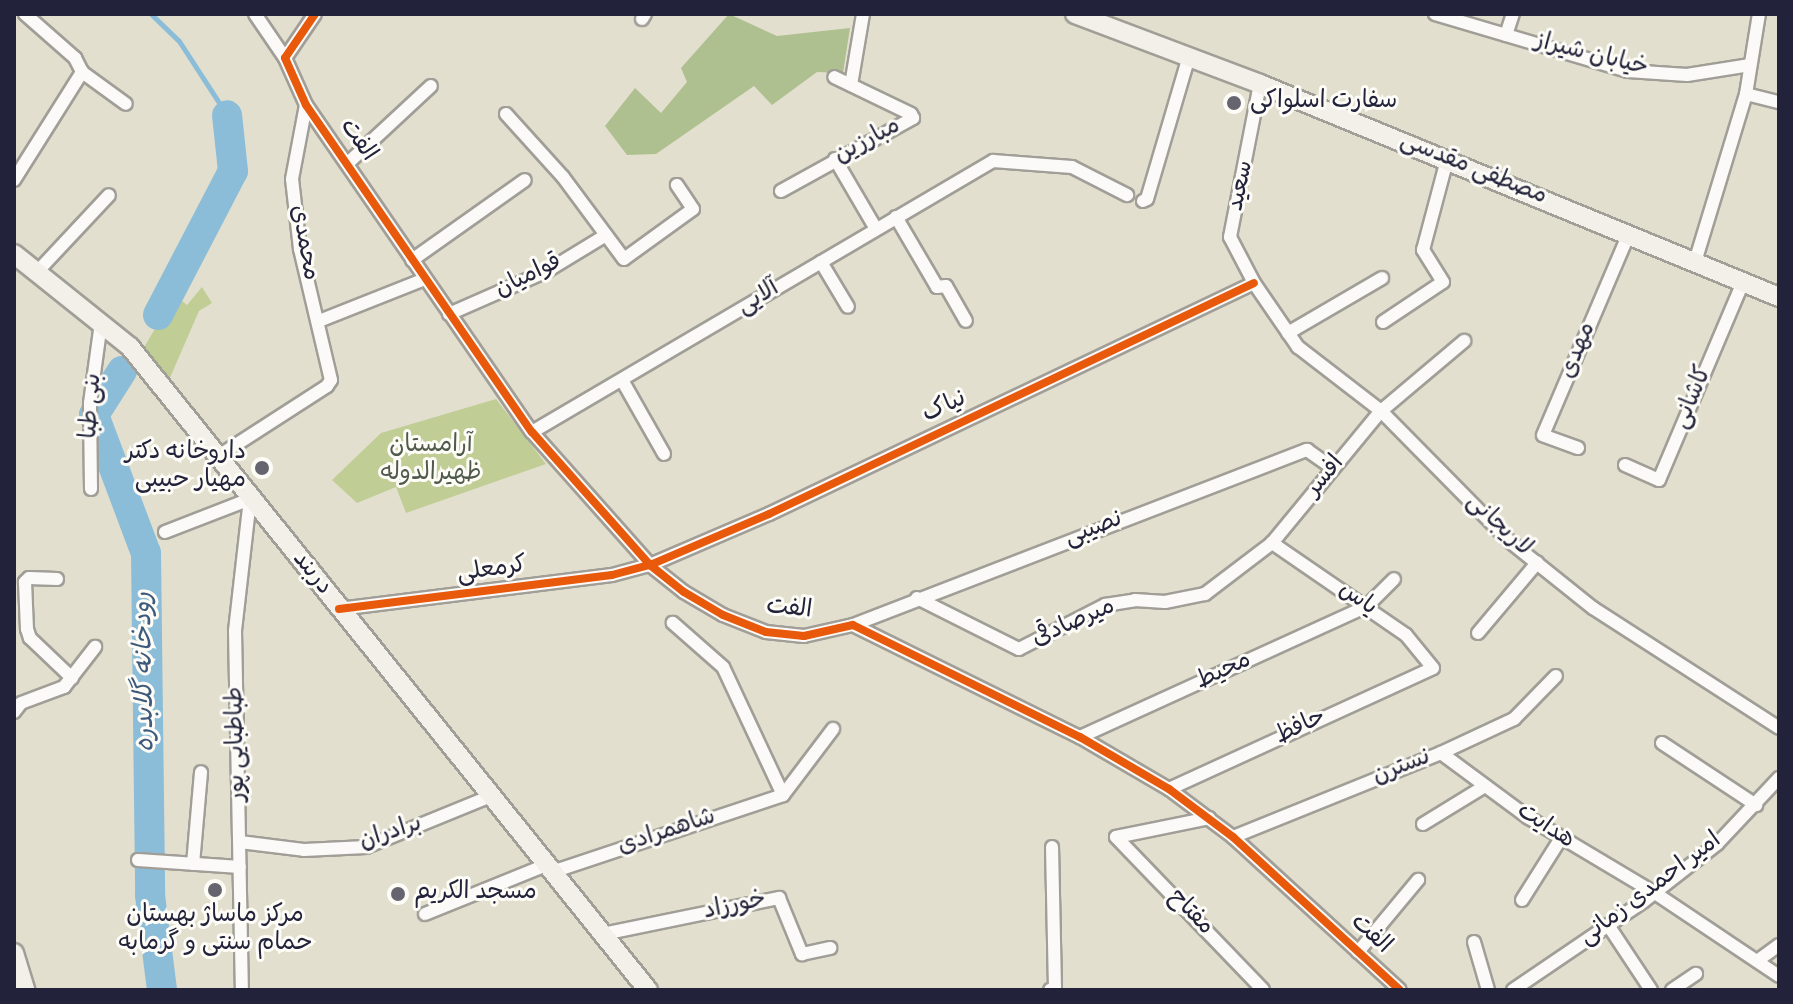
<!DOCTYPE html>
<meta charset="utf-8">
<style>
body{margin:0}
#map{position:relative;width:1793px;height:1004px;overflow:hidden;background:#e3dfce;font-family:"Gochi Hand","Playpen Sans Arabic",sans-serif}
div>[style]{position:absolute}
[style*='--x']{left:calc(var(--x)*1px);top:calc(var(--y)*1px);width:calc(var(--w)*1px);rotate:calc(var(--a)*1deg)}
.green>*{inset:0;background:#c0ce96}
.forest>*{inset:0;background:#aec090}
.stream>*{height:5px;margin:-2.5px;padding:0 2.5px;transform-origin:2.5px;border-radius:2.5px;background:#8bbdd8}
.river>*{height:30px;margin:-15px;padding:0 15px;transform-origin:15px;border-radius:15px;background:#8bbdd8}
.roads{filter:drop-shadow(2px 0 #a09e97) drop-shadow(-2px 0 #a09e97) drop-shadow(0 2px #a09e97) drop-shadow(0 -2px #a09e97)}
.minor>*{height:12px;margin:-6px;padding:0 6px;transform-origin:6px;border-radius:6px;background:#fbfaf8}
.secondary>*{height:18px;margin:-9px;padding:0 9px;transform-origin:9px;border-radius:9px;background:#f3f0e9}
.cycleway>*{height:8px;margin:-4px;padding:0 4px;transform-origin:4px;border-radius:4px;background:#e8590c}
.dots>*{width:22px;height:22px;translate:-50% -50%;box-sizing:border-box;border:4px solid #fdfcf7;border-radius:50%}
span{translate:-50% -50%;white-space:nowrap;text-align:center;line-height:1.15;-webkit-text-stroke:6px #fdfcf7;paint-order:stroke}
.street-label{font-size:24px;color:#22223b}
.poi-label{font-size:24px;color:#22223b}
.left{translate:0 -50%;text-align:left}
.right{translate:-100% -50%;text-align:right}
.park-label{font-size:24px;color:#505a4b}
.water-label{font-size:26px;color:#3d5a7c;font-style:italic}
.frame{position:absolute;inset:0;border:16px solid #22223b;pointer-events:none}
</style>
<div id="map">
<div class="green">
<div style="clip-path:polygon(202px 287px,212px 303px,199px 311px,169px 380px,143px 349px,175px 295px,187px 305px)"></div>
<div style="clip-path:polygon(496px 399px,546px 464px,406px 513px,396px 487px,357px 503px,332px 480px,381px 433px)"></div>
</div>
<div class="forest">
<div style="clip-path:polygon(729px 14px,777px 36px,850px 28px,843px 73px,817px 72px,772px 105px,754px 86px,656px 154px,627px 155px,605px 126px,635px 88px,661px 113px,687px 82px,681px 68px)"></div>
</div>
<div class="stream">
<div style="--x:151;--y:14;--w:39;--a:44"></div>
<div style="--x:179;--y:41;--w:88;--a:57"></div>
</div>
<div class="river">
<div style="--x:158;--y:315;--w:162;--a:-62.5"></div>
<div style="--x:233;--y:171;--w:56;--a:-96.1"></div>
<div style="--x:122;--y:371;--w:52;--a:122.5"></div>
<div style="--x:94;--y:415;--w:147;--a:69.4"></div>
<div style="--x:146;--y:553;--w:342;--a:89.3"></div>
<div style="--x:150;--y:895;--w:96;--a:82.8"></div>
</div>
<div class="roads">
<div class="minor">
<div style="--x:25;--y:14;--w:67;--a:41.3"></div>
<div style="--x:75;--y:58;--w:16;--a:63"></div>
<div style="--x:82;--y:72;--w:54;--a:36"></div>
<div style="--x:255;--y:14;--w:53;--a:55.7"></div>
<div style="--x:315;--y:14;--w:53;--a:124.3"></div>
<div style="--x:285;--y:58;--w:51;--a:65.9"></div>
<div style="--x:306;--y:105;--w:397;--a:55.4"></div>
<div style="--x:532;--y:432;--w:178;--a:48.4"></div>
<div style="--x:650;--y:565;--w:43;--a:38.5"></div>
<div style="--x:684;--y:592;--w:45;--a:30.5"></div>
<div style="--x:723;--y:615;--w:46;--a:21.6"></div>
<div style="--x:766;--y:632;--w:38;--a:6"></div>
<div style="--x:804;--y:636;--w:50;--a:-12.7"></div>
<div style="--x:853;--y:625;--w:253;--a:26.3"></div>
<div style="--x:1080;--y:737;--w:103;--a:30.3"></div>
<div style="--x:1169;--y:789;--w:80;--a:36.9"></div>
<div style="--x:1233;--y:837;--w:226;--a:42.5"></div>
<div style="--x:1435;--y:14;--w:201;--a:16.5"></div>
<div style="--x:1628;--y:71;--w:59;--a:3.9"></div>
<div style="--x:1687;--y:75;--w:64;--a:-9"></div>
<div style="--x:642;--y:19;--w:6;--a:-59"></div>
<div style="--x:1506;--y:35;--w:22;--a:-72"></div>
<div style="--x:1260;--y:84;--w:156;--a:101.1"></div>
<div style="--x:1230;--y:237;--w:52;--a:62.4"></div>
<div style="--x:1254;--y:283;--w:78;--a:55.5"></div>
<div style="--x:1298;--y:347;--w:105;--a:37.6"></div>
<div style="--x:1381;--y:411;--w:181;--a:45.4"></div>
<div style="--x:1508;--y:540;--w:109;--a:38.7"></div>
<div style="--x:1593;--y:608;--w:221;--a:32.8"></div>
<div style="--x:851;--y:85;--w:72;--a:-80.4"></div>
<div style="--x:1746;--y:94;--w:34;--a:14"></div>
<div style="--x:506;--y:114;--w:85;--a:47.9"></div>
<div style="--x:563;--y:177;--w:102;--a:53.4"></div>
<div style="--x:624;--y:259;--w:85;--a:-35.9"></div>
<div style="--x:693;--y:209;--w:29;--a:-124"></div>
<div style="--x:835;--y:159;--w:81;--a:59.6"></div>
<div style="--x:348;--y:163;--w:113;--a:-42.9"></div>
<div style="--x:14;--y:180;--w:128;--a:-57.8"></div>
<div style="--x:781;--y:191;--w:151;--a:-28.9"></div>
<div style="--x:913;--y:118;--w:4;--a:-117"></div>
<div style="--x:911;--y:114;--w:85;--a:-154.3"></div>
<div style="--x:1143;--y:201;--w:4;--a:-27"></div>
<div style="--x:1147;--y:199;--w:149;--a:-73.6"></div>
<div style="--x:896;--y:217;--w:81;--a:59.6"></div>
<div style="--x:937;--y:287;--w:9;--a:-6"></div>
<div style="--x:946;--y:286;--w:40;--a:60.3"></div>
<div style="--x:412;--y:260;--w:138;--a:-35.3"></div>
<div style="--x:821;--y:262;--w:52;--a:59"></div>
<div style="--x:1695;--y:262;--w:176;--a:-73.1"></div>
<div style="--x:1746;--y:94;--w:81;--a:-80.8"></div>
<div style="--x:37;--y:272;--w:105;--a:-46.9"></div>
<div style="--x:449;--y:314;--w:107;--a:-23.7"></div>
<div style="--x:547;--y:271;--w:69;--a:-31.4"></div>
<div style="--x:319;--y:321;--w:114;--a:-21.6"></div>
<div style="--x:1383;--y:322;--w:72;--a:-33.7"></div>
<div style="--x:1443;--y:282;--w:38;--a:-122"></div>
<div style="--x:1423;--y:250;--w:93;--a:-75.1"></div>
<div style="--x:1288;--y:333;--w:109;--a:-30.3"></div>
<div style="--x:622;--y:380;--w:85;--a:60.4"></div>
<div style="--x:532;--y:432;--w:535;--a:-30.45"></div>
<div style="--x:993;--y:161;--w:79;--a:4.3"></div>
<div style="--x:1072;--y:167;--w:62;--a:27"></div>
<div style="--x:1578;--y:448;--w:37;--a:-160"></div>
<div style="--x:1543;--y:435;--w:220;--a:-66.9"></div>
<div style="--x:217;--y:457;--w:131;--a:-32.8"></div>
<div style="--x:327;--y:386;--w:7;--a:-56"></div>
<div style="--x:331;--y:380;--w:135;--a:-103.3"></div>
<div style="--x:300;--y:249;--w:70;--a:-96.5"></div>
<div style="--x:292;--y:179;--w:75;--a:-79.3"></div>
<div style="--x:1625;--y:465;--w:37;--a:24"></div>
<div style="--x:1659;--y:480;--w:215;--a:-67"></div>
<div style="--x:91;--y:489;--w:86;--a:-90.7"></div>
<div style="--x:90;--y:403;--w:81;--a:-82.2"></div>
<div style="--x:165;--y:532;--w:91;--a:-21.2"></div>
<div style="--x:250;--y:499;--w:133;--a:96.5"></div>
<div style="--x:235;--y:631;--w:359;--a:88.9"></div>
<div style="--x:57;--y:579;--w:28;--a:-178"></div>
<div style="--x:29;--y:578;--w:6;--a:135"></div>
<div style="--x:25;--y:582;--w:47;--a:87.6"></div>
<div style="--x:27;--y:629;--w:9;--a:72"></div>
<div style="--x:30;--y:638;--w:58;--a:43.6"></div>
<div style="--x:917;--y:598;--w:114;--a:26.6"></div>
<div style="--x:1019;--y:649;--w:97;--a:-27.1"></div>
<div style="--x:1105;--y:605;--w:30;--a:-9"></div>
<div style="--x:1135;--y:600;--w:30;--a:4"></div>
<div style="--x:1165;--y:602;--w:41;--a:-11.3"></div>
<div style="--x:1205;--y:594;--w:84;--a:-37.3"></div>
<div style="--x:1272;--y:543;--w:171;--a:-50.5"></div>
<div style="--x:1381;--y:411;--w:109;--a:-40.1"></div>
<div style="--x:339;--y:609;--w:275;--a:-7.1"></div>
<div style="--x:612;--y:575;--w:39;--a:-15"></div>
<div style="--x:650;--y:565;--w:129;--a:-23.2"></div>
<div style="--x:769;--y:514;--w:537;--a:-25.47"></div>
<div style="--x:853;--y:625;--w:487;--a:-21.1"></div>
<div style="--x:1307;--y:450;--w:32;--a:35"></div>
<div style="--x:1478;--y:633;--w:92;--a:-49.9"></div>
<div style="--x:14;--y:712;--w:11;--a:-52"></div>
<div style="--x:21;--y:703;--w:46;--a:-20.4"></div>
<div style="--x:64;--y:687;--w:51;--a:-52.2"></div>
<div style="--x:1080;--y:737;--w:315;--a:-24.5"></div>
<div style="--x:1367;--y:606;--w:38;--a:-45"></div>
<div style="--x:1662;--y:743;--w:113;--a:33.4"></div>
<div style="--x:1441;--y:753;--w:109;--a:36.5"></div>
<div style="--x:1529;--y:818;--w:147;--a:30.8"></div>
<div style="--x:1655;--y:893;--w:149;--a:33.8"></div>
<div style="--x:1169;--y:789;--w:290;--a:-24.6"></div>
<div style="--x:1433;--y:668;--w:43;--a:-129.3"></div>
<div style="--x:1406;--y:635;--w:163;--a:-145.5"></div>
<div style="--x:783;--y:795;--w:83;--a:-52.9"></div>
<div style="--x:1423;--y:824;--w:73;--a:-31.5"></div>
<div style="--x:1116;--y:837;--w:212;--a:46.1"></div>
<div style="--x:1116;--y:837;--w:95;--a:-11.5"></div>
<div style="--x:1233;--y:837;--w:224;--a:-22"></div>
<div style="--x:1441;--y:753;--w:81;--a:-25"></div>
<div style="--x:1514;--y:719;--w:60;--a:-45.7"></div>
<div style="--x:240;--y:842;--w:64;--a:7.1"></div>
<div style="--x:304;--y:850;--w:62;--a:-2.8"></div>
<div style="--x:366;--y:847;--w:135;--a:-22.2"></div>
<div style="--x:138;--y:860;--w:102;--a:3.9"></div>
<div style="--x:193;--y:864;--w:92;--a:-85"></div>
<div style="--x:552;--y:872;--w:243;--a:-18.4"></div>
<div style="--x:783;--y:795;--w:141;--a:-115.1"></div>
<div style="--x:723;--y:667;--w:67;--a:-138.7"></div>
<div style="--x:1522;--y:900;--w:73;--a:-57.8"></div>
<div style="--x:425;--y:914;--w:131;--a:-22"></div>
<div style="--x:1608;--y:925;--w:78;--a:56.5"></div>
<div style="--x:603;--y:934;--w:180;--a:-11.6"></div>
<div style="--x:779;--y:898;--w:61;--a:67.7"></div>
<div style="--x:802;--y:954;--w:29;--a:-12"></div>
<div style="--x:1474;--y:942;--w:50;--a:73.7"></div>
<div style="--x:1358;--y:952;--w:94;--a:-50.2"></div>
<div style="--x:1757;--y:961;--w:27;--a:-36"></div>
<div style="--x:1050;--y:990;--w:5;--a:-11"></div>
<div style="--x:1055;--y:989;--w:142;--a:-91.2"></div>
<div style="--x:1513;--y:990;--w:158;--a:-34.2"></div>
<div style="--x:1644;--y:901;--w:93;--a:-38"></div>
<div style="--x:1717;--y:844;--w:91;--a:-46.8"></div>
<div style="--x:1672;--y:990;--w:29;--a:-34"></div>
</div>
<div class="secondary">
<div style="--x:1075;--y:14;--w:198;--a:20.7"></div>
<div style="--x:1260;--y:84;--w:561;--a:22.31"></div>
<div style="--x:14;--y:254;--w:149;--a:38.7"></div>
<div style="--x:130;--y:347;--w:826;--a:51.15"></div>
<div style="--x:14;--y:953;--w:39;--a:73"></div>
</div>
</div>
<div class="cycleway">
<div style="--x:315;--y:14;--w:53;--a:124.3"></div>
<div style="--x:285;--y:58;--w:51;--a:65.9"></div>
<div style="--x:306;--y:105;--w:397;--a:55.4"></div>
<div style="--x:532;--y:432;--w:178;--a:48.4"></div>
<div style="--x:650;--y:565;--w:43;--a:38.5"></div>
<div style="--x:684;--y:592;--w:45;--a:30.5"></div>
<div style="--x:723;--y:615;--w:46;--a:21.6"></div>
<div style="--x:766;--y:632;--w:38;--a:6"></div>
<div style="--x:804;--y:636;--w:50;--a:-12.7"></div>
<div style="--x:853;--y:625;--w:253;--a:26.3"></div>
<div style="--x:1080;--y:737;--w:103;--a:30.3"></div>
<div style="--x:1169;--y:789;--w:80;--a:36.9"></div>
<div style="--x:1233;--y:837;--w:226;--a:42.5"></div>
<div style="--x:339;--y:609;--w:275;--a:-7.1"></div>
<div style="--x:612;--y:575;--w:39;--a:-15"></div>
<div style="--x:650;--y:565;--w:129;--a:-23.2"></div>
<div style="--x:769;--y:514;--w:537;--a:-25.47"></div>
</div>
<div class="dots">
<div style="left:1234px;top:103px;background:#66646e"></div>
<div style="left:262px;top:468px;background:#66646e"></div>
<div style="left:215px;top:890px;background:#66646e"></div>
<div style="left:398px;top:894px;background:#66646e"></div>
</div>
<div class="street-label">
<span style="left:1591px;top:56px;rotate:14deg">خیابان شیراز</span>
<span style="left:357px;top:141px;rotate:55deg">الفت</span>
<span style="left:868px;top:142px;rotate:-28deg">مبارزین</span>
<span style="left:1473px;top:170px;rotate:22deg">مصطفی مقدسی</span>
<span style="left:1242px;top:186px;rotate:-78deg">سعید</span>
<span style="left:303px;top:243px;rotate:80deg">محمدی</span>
<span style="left:529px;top:277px;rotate:-26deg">قوامیان</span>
<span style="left:759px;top:299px;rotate:-31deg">آلایی</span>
<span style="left:1579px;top:351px;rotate:-67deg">مهدی</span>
<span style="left:1694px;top:398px;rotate:-67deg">کاشانی</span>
<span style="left:93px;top:406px;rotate:-86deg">بنی طبا</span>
<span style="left:945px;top:408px;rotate:-25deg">نیاک</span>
<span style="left:1326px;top:477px;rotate:-50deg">افسر</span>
<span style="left:1498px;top:526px;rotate:43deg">لاریجانی</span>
<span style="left:1094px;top:530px;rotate:-21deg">نصیبی</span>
<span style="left:492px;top:571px;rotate:-8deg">کرمعلی</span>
<span style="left:311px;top:574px;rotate:51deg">دربند</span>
<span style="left:1357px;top:600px;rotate:35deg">یاس</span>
<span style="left:789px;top:610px;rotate:6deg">الفت</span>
<span style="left:1074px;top:624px;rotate:-24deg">میرصادقی</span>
<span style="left:1224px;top:672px;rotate:-25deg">محیط</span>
<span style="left:1301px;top:728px;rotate:-25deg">حافظ</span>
<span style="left:238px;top:744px;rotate:-91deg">طباطبایی پور</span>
<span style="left:1402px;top:768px;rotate:-21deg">نسترن</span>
<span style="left:1545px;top:827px;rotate:33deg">هدایت</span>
<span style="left:667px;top:833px;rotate:-18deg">شاهمرادی</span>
<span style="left:391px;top:834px;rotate:-18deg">برادران</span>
<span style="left:1651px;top:890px;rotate:-37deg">امیر احمدی زمانی</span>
<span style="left:735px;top:907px;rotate:-12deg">خورزاد</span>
<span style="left:1190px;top:913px;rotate:46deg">مفتاح</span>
<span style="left:1370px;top:935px;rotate:43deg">الفت</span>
</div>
<div class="poi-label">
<span class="left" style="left:1250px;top:103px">سفارت اسلواکی</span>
<span class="right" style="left:246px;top:468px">داروخانه دکتر<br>مهیار حبیبی</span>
<span class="left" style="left:414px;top:894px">مسجد الکریم</span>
<span style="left:215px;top:931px">مرکز ماساژ بهستان<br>حمام سنتی و گرمابه</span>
</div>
<div class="park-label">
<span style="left:431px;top:461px">آرامستان<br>ظهیرالدوله</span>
</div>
<div class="water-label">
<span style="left:147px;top:672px;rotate:-91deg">رودخانه گلابدره</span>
</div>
<div class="frame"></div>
</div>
